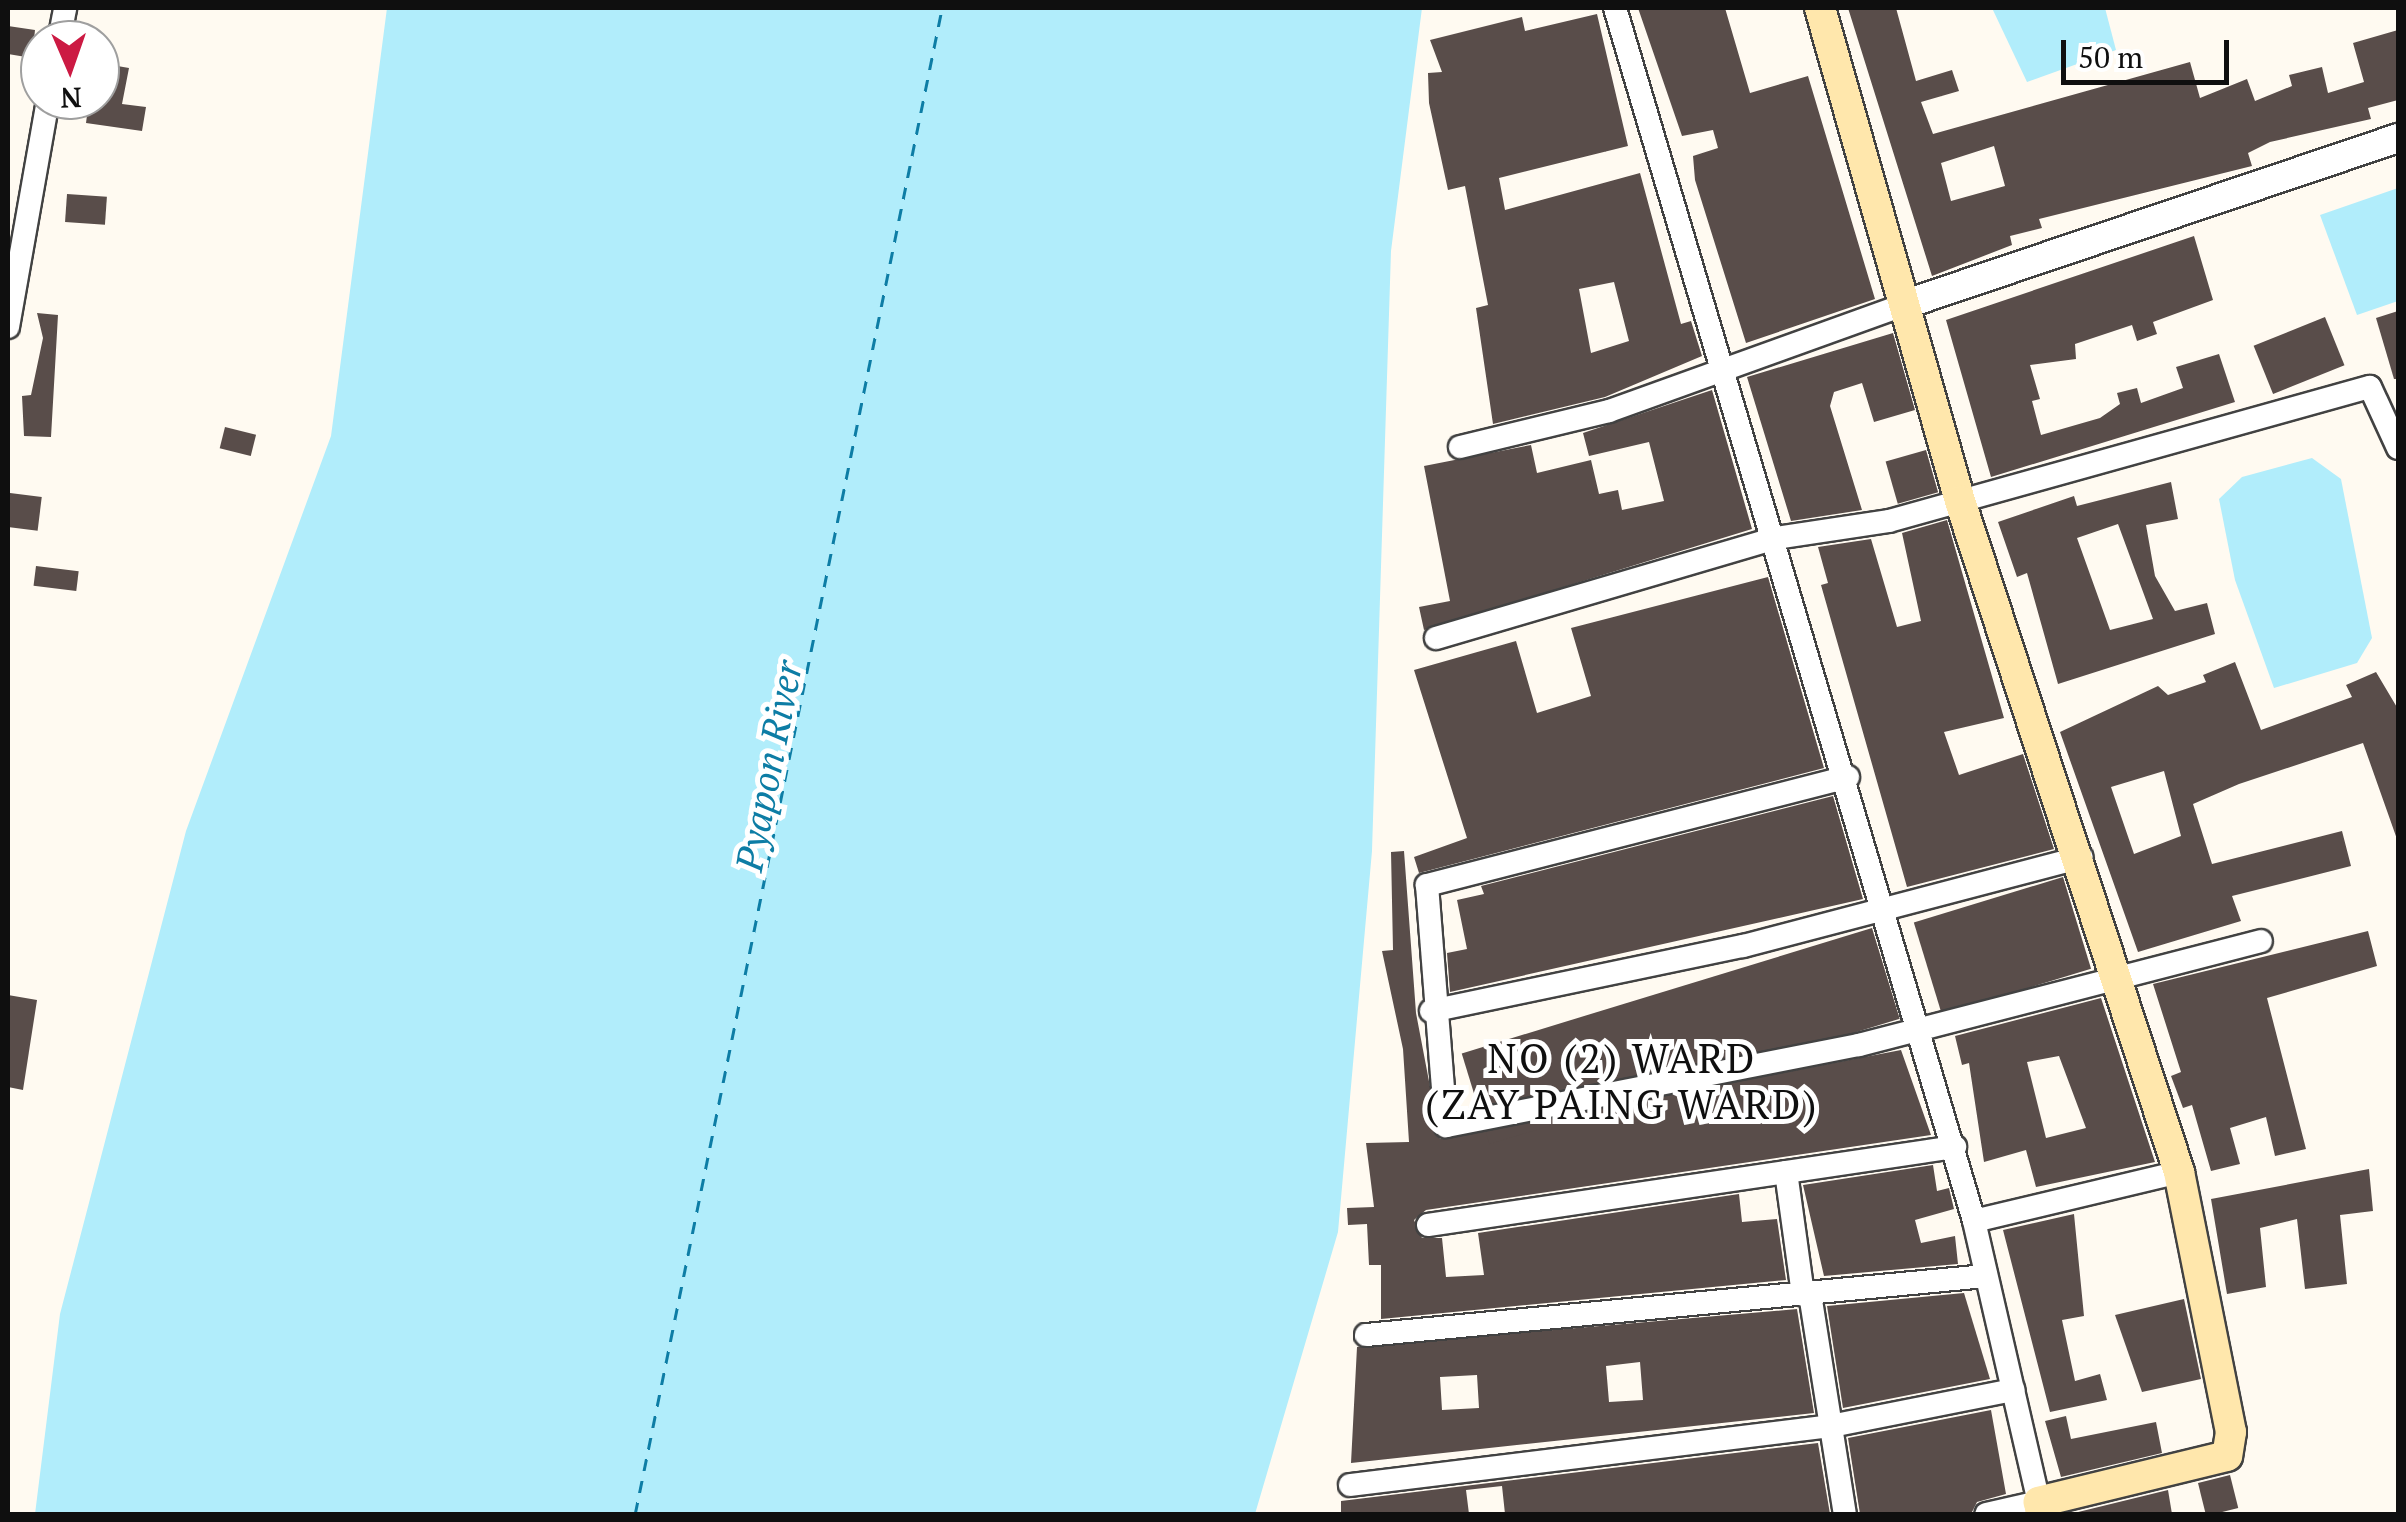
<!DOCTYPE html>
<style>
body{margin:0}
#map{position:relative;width:2406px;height:1522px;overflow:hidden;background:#fffaf1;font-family:"PT Serif",serif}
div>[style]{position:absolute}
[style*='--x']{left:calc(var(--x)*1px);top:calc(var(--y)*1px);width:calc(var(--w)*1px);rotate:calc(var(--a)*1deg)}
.water>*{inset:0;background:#b1edfb}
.ferry>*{height:2.5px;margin-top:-1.25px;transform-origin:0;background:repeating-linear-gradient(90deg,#0d7da5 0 12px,transparent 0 22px)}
.building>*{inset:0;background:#594d4a;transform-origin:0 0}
.roads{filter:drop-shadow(2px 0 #424242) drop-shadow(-2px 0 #424242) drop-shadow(0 2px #424242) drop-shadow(0 -2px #424242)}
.minor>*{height:22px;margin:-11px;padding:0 11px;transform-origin:11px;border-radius:11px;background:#fff}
.tertiary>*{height:28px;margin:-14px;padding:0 14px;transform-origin:14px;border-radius:14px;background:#fff}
.secondary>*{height:30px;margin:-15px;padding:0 15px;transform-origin:15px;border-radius:15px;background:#ffe7ac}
span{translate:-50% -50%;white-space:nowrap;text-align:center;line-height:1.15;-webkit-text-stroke:10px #fff;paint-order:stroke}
.water-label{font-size:38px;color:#0d7da5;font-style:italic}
.quarter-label{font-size:40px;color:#0f0f0f;letter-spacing:2.5px}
.frame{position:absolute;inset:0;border:10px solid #0f0f0f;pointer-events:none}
.north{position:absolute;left:20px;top:20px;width:100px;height:100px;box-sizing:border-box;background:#fff;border:2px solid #9f9f9f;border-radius:50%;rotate:178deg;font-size:28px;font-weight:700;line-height:40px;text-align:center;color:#0f0f0f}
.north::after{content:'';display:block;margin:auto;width:35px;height:45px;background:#cc1a43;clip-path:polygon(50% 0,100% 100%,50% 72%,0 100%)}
.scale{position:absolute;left:2061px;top:40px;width:168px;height:45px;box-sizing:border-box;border:5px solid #0f0f0f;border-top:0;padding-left:12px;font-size:30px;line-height:35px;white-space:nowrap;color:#0f0f0f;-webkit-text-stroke:8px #fff;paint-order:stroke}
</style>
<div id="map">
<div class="water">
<div style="clip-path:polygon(387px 8px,1422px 8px,1391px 251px,1372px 851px,1338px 1232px,1255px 1514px,35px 1514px,60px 1314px,186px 831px,331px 436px)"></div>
<div style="clip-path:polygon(1992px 8px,2105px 8px,2116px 50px,2027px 82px)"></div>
<div style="clip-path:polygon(2398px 188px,2398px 301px,2357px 315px,2320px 215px)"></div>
<div style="clip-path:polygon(2312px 458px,2341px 479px,2372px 638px,2357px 663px,2274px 688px,2235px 580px,2219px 499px,2242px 477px)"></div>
</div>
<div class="ferry">
<div style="--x:635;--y:1514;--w:1537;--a:-78.48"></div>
</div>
<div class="building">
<div style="clip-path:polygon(1638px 8px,1725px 8px,1750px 93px,1808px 76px,1875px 299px,1746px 343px,1695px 180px,1693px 156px,1718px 148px,1713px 130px,1682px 136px)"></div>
<div style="clip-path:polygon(evenodd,1848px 8px,1896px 8px,1916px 81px,1952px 70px,1959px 91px,1921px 102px,1933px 134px,2190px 62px,2200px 98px,2247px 79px,2255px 101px,2292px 86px,2289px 75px,2322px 67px,2328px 93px,2364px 82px,2353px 43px,2398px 30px,2398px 100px,2368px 108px,2371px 119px,2270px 142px,2248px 153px,2252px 166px,2039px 219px,2042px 228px,2010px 236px,2012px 245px,1932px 276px,1848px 8px,1994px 146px,2005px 186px,1951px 201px,1941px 163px,1994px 146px)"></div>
<div style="clip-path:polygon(evenodd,1597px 14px,1628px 146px,1499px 178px,1505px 210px,1640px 173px,1681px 324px,1691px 321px,1702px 356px,1605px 397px,1493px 424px,1476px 308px,1488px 305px,1465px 186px,1448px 190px,1429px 103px,1428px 73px,1442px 72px,1430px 40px,1522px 17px,1525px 31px,1597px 14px,1614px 282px,1629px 341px,1591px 353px,1579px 289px,1614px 282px)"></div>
<div style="clip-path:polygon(8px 26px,35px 30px,32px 58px,8px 54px)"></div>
<div style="clip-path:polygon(100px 63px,129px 68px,122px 104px,146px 107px,142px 131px,86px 123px,89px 100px,100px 100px)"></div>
<div style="left:67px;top:194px;width:40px;height:28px;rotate:4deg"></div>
<div style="clip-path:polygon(2194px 236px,2213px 300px,2153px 322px,2157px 334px,2137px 341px,2132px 325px,2075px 344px,2076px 359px,2030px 365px,2040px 399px,2032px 401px,2041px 435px,2100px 418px,2120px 404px,2117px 393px,2137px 388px,2141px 403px,2183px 388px,2176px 367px,2219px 354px,2235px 402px,1991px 477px,1946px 320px)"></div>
<div style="clip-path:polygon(2398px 311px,2398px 379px,2394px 379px,2376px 318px)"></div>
<div style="clip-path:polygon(37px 313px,58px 315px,51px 437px,24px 436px,22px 396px,31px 395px,43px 338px)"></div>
<div style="left:2325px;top:317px;width:52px;height:77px;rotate:68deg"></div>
<div style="clip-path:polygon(1893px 333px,1915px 410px,1874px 422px,1862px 383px,1834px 392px,1830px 406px,1862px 510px,1791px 521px,1747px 377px)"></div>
<div style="clip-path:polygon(1712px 390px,1752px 529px,1424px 630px,1419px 607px,1450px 601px,1424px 466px,1531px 445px,1537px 473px,1591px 460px,1599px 494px,1618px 490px,1622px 510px,1664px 501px,1649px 442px,1589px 456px,1583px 433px)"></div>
<div style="left:225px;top:427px;width:32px;height:22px;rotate:14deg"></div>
<div style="left:1926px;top:450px;width:44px;height:42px;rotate:74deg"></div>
<div style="clip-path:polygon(evenodd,2171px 482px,2178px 519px,2146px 525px,2155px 576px,2175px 611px,2207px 603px,2215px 634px,2058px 684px,2027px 573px,2017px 577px,1998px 522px,2074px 496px,2077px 506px,2171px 482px,2118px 524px,2153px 619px,2110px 630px,2077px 538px,2118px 524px)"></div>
<div style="left:10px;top:493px;width:32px;height:34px;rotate:7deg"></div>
<div style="clip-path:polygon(1947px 520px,2004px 718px,1944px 732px,1959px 775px,2023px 754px,2054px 849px,1907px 887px,1821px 585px,1828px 583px,1818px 547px,1871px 539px,1897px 627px,1921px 621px,1902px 533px)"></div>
<div style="left:36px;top:566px;width:43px;height:20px;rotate:7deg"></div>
<div style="clip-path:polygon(1768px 577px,1824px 768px,1419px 873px,1414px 857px,1467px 838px,1414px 670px,1516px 641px,1537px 713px,1591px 696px,1571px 628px)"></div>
<div style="clip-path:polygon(evenodd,2235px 662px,2261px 730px,2352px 697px,2346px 685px,2376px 672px,2398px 709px,2398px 842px,2363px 743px,2239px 784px,2193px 804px,2212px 864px,2342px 831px,2351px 866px,2232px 896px,2241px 921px,2138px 952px,2060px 732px,2158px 686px,2168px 695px,2206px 682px,2203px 675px,2235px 662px,2164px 771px,2181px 836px,2134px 854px,2111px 787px,2164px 771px)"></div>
<div style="clip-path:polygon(1833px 796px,1863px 899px,1450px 992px,1447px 953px,1467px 949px,1457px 900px,1484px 894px,1481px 886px)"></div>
<div style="clip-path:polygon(1404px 851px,1416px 1013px,1440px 1139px,1901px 1050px,1931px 1135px,1426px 1210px,1414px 1220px,1422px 1238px,1442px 1238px,1446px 1277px,1484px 1275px,1478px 1233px,1739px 1194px,1742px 1222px,1777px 1219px,1786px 1280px,1381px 1319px,1381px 1265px,1369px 1265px,1367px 1224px,1348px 1225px,1347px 1208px,1374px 1207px,1366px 1143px,1409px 1142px,1403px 1049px,1382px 951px,1393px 950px,1391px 852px)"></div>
<div style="left:2063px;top:877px;width:96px;height:156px;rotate:73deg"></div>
<div style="left:1872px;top:928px;width:95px;height:429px;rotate:73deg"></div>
<div style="clip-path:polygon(2368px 931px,2377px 966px,2267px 998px,2306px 1149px,2275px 1156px,2266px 1117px,2230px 1128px,2240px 1164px,2211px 1171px,2192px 1105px,2183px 1108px,2171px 1076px,2181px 1072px,2153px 984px)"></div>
<div style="clip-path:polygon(8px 995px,37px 1000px,23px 1090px,8px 1087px)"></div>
<div style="clip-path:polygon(evenodd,2101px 998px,2155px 1162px,2036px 1187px,2026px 1150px,1984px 1162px,1969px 1063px,1962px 1065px,1955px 1036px,2101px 998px,2059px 1056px,2086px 1128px,2046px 1138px,2027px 1062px,2059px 1056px)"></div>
<div style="clip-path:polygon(1933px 1165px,1937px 1191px,1949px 1188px,1954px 1209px,1915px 1220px,1921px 1243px,1955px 1236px,1958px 1264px,1824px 1276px,1803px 1185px)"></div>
<div style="clip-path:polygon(2369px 1169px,2373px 1211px,2340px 1215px,2347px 1284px,2305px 1289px,2297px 1219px,2260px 1228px,2266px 1287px,2227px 1294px,2211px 1199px)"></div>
<div style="clip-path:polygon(2074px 1214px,2084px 1316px,2062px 1320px,2075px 1381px,2100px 1374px,2107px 1400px,2050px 1412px,2003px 1230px)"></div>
<div style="clip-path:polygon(1964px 1293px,1990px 1379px,1843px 1408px,1827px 1306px)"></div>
<div style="clip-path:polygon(2184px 1299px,2201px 1379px,2142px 1392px,2115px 1315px)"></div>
<div style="clip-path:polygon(evenodd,1797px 1309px,1814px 1413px,1351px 1463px,1357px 1347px,1797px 1309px,1640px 1362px,1643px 1400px,1609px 1402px,1606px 1366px,1640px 1362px,1797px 1309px,1477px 1375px,1479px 1408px,1442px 1410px,1440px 1377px,1477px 1375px)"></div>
<div style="clip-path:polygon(1991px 1410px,2006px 1494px,1977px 1502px,1971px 1514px,1860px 1514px,1848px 1438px)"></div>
<div style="clip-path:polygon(2066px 1416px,2071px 1439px,2156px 1422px,2162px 1453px,2061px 1477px,2045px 1421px)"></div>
<div style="clip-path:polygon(1818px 1443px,1830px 1514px,1505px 1514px,1502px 1486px,1466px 1490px,1469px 1514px,1341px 1514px,1341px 1501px)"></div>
<div style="left:2230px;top:1475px;width:34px;height:33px;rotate:76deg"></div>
<div style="clip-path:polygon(2168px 1490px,2172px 1514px,2070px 1514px)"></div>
</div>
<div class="roads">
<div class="minor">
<div style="--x:1615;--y:8;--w:1265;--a:73.51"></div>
<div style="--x:1974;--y:1221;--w:288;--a:77"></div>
<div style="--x:2039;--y:1502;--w:54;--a:167.2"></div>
<div style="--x:59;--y:40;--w:33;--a:-79"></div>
<div style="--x:8;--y:327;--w:230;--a:-80"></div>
<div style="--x:1460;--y:447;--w:153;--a:-13.6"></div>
<div style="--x:1609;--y:411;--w:316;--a:-19.8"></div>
<div style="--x:1436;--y:638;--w:354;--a:-16.4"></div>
<div style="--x:1776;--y:538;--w:114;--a:-8.6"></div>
<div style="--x:1889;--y:521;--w:499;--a:-15.6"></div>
<div style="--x:2370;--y:387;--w:67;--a:65.3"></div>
<div style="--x:1848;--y:777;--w:435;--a:165.6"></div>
<div style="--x:1427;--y:885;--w:242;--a:85.5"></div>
<div style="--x:1446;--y:1126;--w:421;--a:-11.1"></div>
<div style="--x:1859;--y:1045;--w:415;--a:-14.5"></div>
<div style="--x:1431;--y:1011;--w:319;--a:-11.8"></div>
<div style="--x:1743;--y:946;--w:350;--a:-14.7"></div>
<div style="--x:1786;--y:1172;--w:124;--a:82.1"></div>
<div style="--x:1974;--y:1221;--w:211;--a:-13.4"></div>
<div style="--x:1428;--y:1225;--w:533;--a:-8.42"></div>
<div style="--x:1810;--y:1294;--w:223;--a:81"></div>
<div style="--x:1366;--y:1335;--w:623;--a:-5.44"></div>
<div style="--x:1350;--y:1485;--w:485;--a:-7"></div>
<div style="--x:1831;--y:1426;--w:186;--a:-11.2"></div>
</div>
<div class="tertiary">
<div style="--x:1906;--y:304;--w:519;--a:-18.64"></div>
</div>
<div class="secondary">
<div style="--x:1820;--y:8;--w:512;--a:74.15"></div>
<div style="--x:1960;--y:501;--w:706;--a:71.92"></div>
<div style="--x:2179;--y:1172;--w:265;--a:78.7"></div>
<div style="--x:2231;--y:1432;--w:24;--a:99"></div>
<div style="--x:2227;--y:1456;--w:194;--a:166.3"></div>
<div style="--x:2039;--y:1502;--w:12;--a:81"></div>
</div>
</div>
<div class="water-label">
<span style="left:769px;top:766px;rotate:-79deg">Pyapon River</span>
</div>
<div class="quarter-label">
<span style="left:1622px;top:1081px">NO (2) WARD<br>(ZAY PAING WARD)</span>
</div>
<div class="frame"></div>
<div class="north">N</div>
<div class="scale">50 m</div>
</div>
